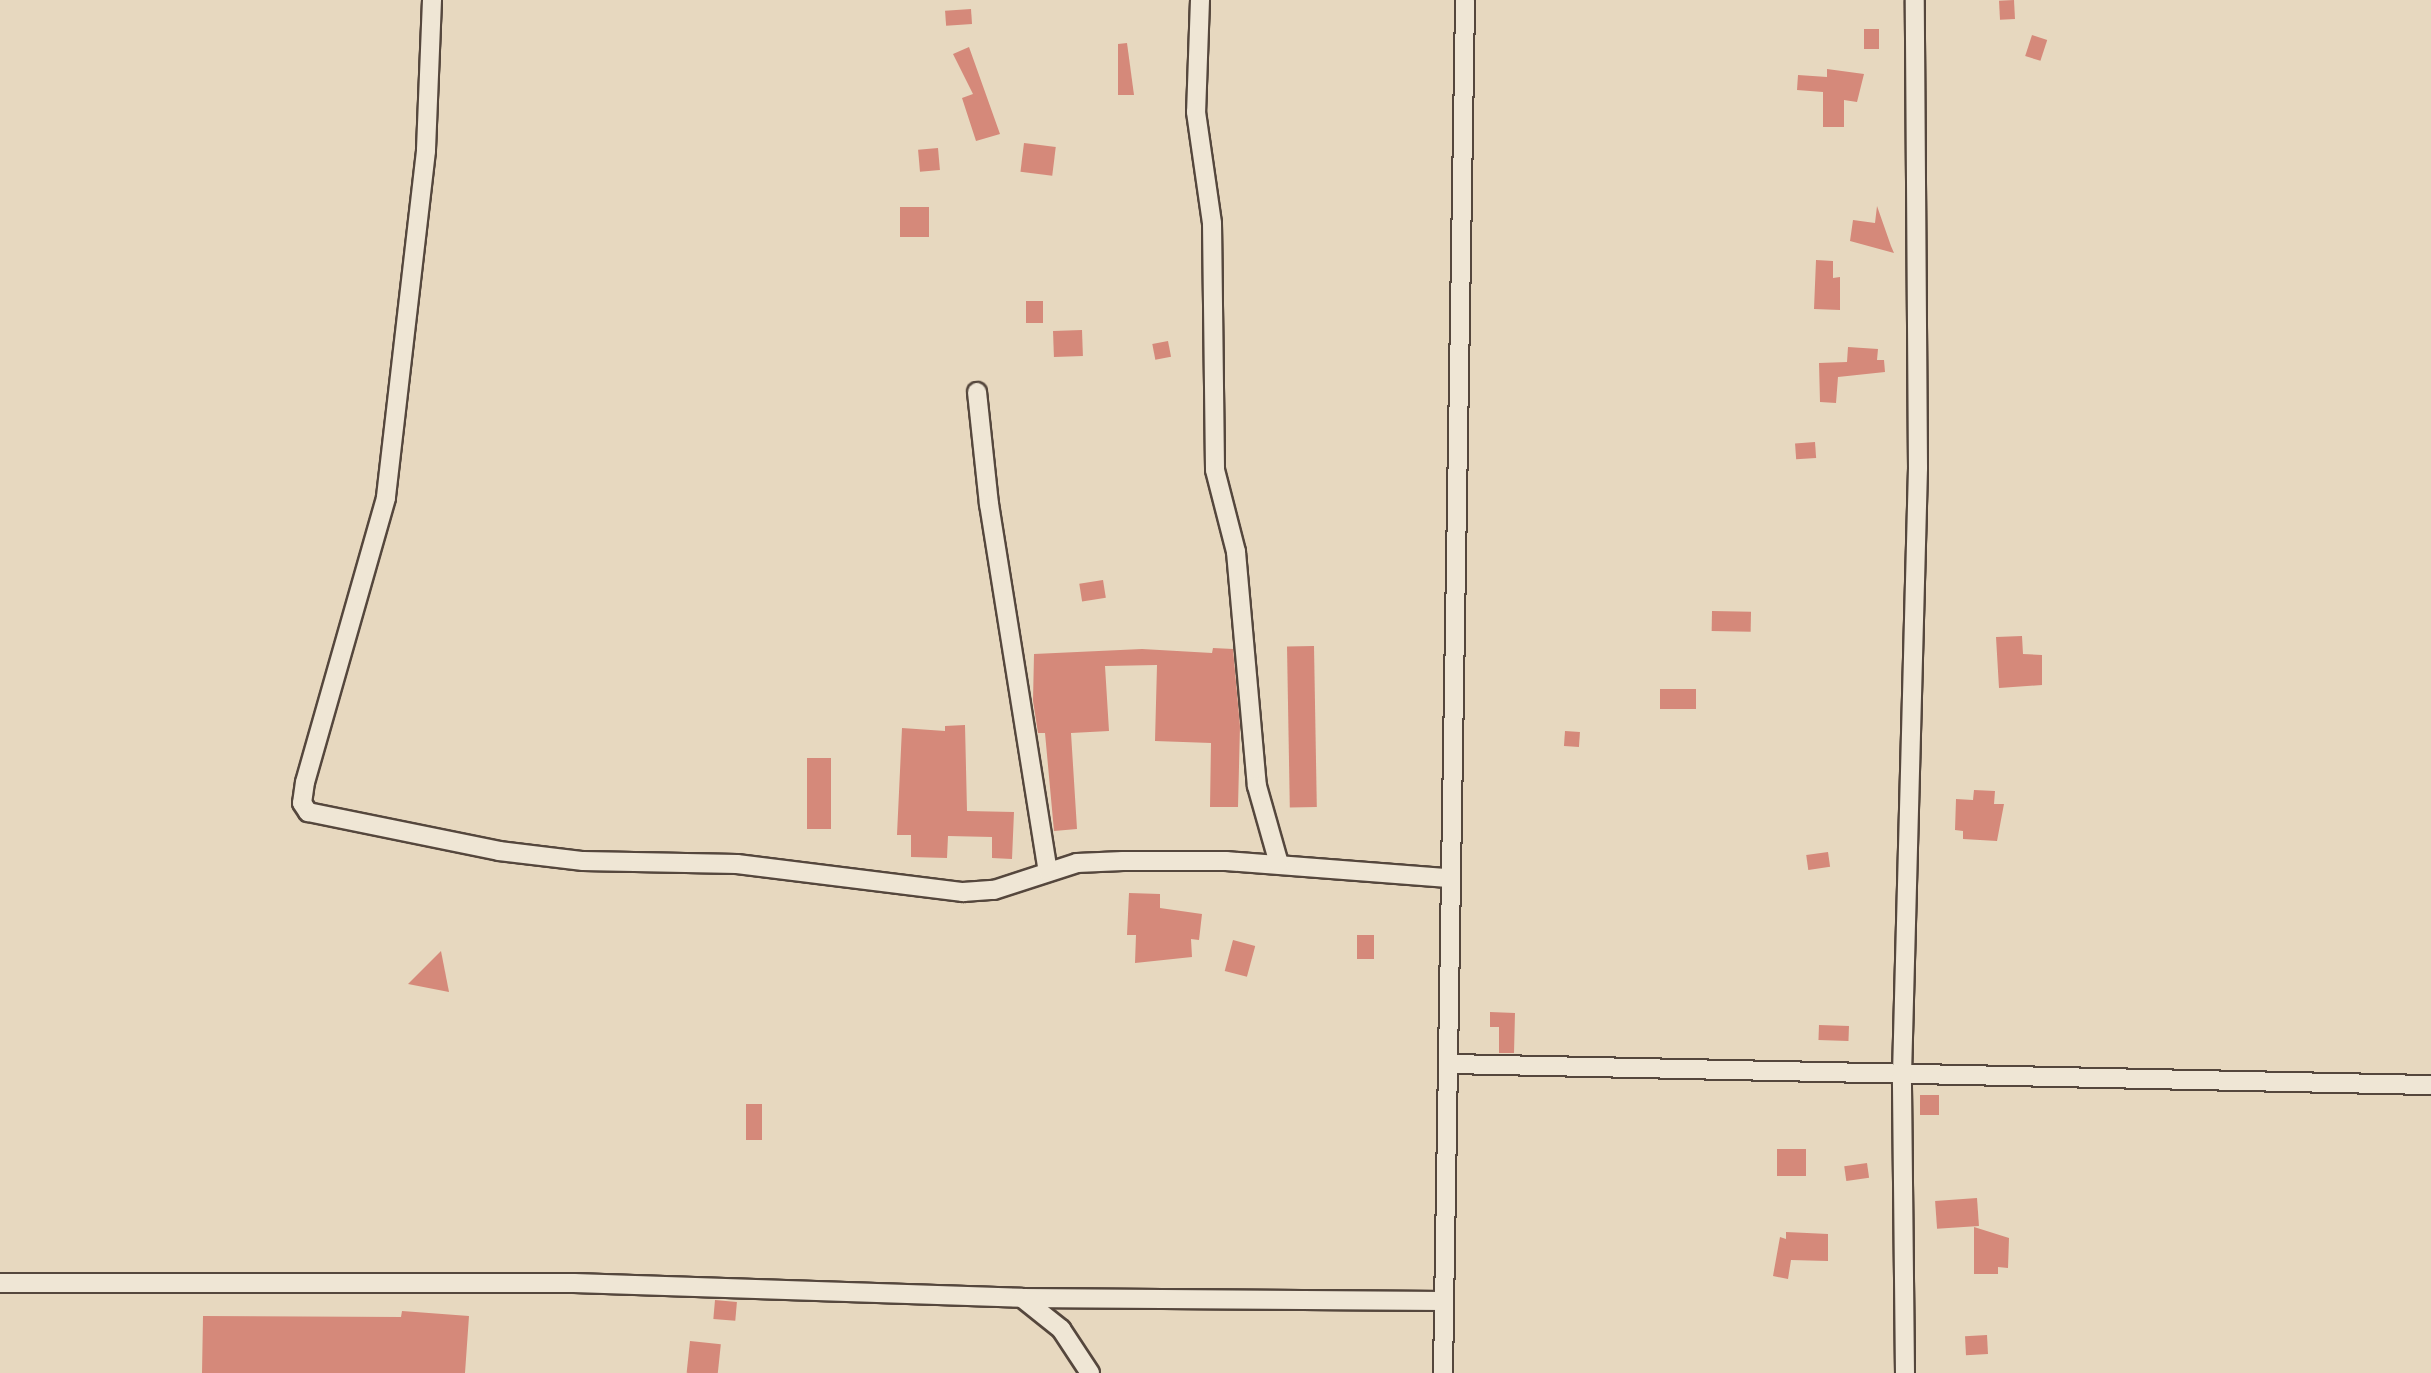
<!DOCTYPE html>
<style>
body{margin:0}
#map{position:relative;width:2431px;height:1373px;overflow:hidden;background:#e7d8bf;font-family:"IM FELL DW Pica",serif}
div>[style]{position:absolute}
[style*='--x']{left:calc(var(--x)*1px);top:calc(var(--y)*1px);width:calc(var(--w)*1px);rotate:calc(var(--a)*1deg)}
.building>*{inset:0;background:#d5897a;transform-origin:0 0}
.roads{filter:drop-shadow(2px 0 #55473d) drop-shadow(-2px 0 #55473d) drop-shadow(0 2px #55473d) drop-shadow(0 -2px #55473d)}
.street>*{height:18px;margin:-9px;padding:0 9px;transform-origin:9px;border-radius:9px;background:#efe6d5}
span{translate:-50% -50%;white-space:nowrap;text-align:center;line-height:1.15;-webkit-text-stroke:6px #efe6d5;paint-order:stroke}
</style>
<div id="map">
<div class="building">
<div style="left:2014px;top:0;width:19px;height:15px;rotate:87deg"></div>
<div style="left:971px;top:9px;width:15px;height:26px;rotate:86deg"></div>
<div style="left:1864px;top:29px;width:15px;height:20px"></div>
<div style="left:2032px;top:35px;width:16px;height:22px;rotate:18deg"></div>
<div style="clip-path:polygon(1127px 43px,1134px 95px,1118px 95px,1118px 44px)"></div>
<div style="clip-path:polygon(969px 47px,1000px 134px,976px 141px,962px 98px,973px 94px,953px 54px)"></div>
<div style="clip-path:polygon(1827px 69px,1864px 74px,1857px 102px,1844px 100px,1844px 127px,1823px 127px,1823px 92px,1797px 90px,1798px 75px,1827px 77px)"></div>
<div style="left:1024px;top:143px;width:32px;height:29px;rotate:7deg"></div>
<div style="left:938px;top:148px;width:22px;height:20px;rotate:85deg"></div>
<div style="clip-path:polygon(1877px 206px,1891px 246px,1894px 253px,1850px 241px,1853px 220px,1875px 223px)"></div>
<div style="left:900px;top:207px;width:29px;height:30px"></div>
<div style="clip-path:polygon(1816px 260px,1833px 261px,1833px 278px,1840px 277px,1840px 310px,1814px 309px)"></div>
<div style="left:1026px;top:301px;width:17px;height:22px"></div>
<div style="left:1082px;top:330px;width:26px;height:29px;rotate:88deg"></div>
<div style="left:1168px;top:341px;width:16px;height:16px;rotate:79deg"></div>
<div style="clip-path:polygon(1848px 347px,1878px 349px,1877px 360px,1884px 360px,1885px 372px,1838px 377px,1836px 403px,1820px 402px,1819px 363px,1847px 362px)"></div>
<div style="left:1815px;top:442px;width:16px;height:20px;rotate:86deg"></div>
<div style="left:1103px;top:580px;width:18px;height:24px;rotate:81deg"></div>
<div style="left:1712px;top:611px;width:39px;height:20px;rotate:1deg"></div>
<div style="clip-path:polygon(2022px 636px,2023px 654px,2042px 655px,2042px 685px,1999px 688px,1996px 637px)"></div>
<div style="left:1314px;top:646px;width:161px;height:27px;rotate:89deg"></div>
<div style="clip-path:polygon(1213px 648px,1233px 649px,1240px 726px,1238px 807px,1210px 807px,1211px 743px,1155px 741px,1157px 665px,1105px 666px,1109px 731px,1071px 733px,1077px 829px,1054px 831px,1045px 733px,1038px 733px,1033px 701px,1034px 654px,1142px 649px,1212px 653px)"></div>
<div style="left:1660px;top:689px;width:36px;height:20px"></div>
<div style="clip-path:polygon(965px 725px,967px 811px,1014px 812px,1012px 859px,992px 858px,992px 837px,948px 836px,947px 858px,911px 857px,911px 835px,897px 835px,902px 728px,945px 731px,945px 726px)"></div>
<div style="left:1565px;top:731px;width:15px;height:15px;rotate:4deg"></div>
<div style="left:807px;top:758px;width:24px;height:71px"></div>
<div style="clip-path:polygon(1974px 790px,1995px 791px,1994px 804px,2004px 804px,1997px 841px,1963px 839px,1963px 831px,1955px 830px,1956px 799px,1973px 800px)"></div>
<div style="left:1828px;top:852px;width:15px;height:22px;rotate:82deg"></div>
<div style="clip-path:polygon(1129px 893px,1160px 894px,1160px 908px,1202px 914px,1199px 940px,1191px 939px,1192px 957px,1135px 963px,1136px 935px,1127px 935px)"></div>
<div style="left:1374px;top:935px;width:24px;height:17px;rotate:90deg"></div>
<div style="left:1233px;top:940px;width:23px;height:32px;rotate:15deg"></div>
<div style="clip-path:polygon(441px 951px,449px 992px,408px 984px)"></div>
<div style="clip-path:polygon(1490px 1012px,1515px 1013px,1514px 1053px,1499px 1053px,1499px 1027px,1490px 1027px)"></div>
<div style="left:1819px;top:1025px;width:30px;height:15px;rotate:2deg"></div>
<div style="left:1920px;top:1095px;width:19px;height:20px"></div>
<div style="left:746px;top:1104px;width:16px;height:36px"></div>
<div style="left:1777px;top:1149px;width:29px;height:27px"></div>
<div style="left:1867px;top:1163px;width:15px;height:23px;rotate:82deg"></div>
<div style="left:1977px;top:1198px;width:28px;height:42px;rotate:86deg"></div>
<div style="clip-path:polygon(1974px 1227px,2009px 1238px,2008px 1268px,1998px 1267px,1998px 1274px,1974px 1274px)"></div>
<div style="clip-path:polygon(1786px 1232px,1828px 1234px,1828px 1261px,1791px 1260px,1788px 1279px,1773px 1276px,1780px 1237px,1786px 1239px)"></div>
<div style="left:715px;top:1300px;width:22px;height:19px;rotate:5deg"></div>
<div style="clip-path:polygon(402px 1311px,469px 1316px,465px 1373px,202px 1373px,203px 1316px,401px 1317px)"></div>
<div style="left:1987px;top:1335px;width:19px;height:22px;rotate:87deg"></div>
<div style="left:690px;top:1341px;width:31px;height:32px;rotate:6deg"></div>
</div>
<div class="roads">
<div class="street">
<div style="--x:432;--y:0;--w:151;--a:92.3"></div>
<div style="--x:426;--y:151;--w:349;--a:96.6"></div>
<div style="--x:386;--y:498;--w:295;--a:105.9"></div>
<div style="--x:305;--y:782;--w:21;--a:98"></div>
<div style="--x:302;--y:803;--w:11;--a:56"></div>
<div style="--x:308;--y:812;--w:195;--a:11.5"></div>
<div style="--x:499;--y:851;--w:85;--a:6.8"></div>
<div style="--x:583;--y:861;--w:154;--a:1.1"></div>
<div style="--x:737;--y:864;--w:228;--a:7.1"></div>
<div style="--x:963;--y:892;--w:31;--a:-4"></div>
<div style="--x:994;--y:890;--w:87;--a:-18"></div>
<div style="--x:1077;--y:863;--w:46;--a:-2.5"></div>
<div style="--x:1123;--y:861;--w:103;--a:0"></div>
<div style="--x:1226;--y:861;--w:223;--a:4.4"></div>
<div style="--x:1200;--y:0;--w:112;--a:92"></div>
<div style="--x:1196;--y:112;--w:112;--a:81.8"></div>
<div style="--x:1212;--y:223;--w:247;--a:89.3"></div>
<div style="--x:1215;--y:470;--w:85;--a:75.6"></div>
<div style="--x:1236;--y:552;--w:235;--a:84.9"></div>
<div style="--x:1257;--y:786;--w:81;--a:74.2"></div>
<div style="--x:977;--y:392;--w:113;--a:83.9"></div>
<div style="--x:989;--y:504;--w:372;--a:80.9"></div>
<div style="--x:1450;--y:1064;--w:981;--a:1.23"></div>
<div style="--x:0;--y:1283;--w:574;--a:0"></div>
<div style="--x:574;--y:1283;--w:448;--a:1.9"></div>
<div style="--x:1022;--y:1298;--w:421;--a:0.4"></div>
<div style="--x:1022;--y:1298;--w:50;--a:38.5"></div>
<div style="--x:1061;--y:1329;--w:53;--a:56.6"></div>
<div style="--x:1443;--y:1373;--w:1373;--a:-89.08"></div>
<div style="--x:1905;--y:1373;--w:298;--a:-90.6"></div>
<div style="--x:1902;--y:1075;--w:607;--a:-88.49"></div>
<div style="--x:1918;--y:468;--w:468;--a:-90.4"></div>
</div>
</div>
</div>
